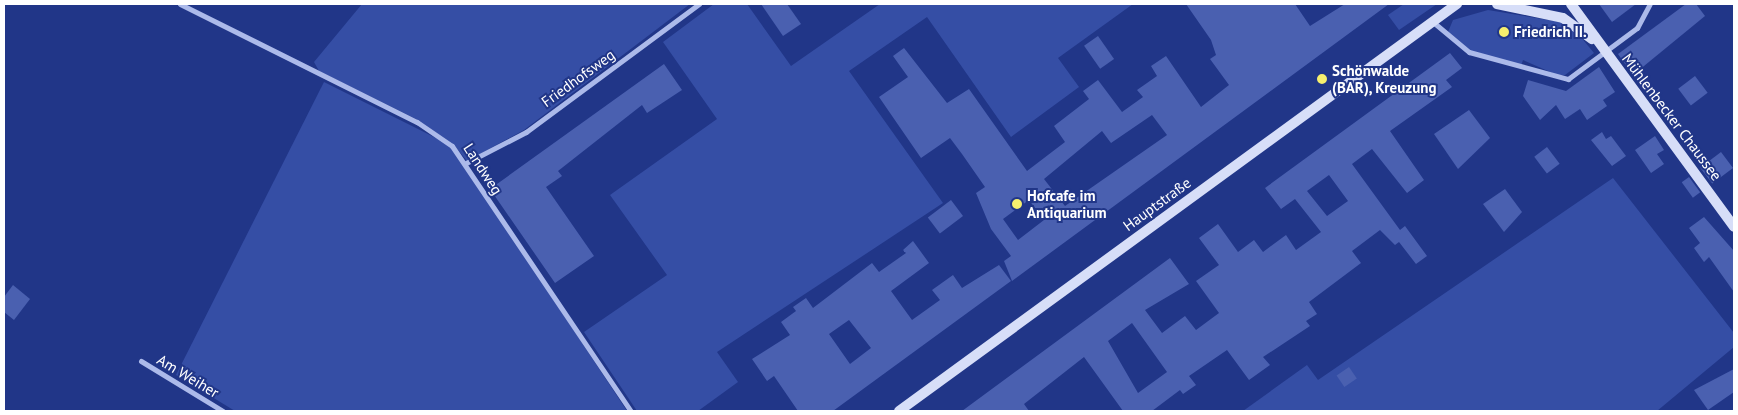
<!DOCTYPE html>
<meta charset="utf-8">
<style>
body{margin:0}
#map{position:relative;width:1738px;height:415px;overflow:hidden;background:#213688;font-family:"PT Sans",sans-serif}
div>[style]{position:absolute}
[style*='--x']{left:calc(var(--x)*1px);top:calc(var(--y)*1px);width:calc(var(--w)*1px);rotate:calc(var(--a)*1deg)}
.green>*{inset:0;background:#354ea5}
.building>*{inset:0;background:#4a60b0;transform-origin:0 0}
.minor>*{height:5px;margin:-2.5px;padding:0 2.5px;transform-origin:2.5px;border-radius:2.5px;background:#acbaea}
.secondary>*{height:10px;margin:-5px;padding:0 5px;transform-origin:5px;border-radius:5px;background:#d7def8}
.dots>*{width:14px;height:14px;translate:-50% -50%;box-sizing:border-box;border:2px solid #213688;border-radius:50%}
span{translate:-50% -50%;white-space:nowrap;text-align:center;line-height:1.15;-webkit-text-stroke:4px #213688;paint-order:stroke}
.poi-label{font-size:15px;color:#fff;font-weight:700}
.left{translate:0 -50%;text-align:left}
.street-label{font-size:15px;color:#fff}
.frame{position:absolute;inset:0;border:5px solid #fff;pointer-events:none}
</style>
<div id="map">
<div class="green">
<div style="clip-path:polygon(362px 4px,690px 4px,524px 130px,467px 161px,454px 145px,418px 120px,319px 71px,314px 62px)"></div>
<div style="clip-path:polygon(714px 4px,747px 4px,791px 66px,880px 4px,1133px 4px,1058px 58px,1079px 87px,1011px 137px,927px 17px,849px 71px,943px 203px,717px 352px,738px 382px,698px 411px,637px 411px,584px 332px,667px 275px,610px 195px,717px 119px,663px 42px)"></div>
<div style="clip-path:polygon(1404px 4px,1437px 4px,1399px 30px,1388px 15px)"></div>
<div style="clip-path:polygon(1488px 10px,1561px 22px,1575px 30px,1594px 53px,1565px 75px,1557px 75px,1523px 60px,1521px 66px,1472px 52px,1448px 32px,1453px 20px)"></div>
<div style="clip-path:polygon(324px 82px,452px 146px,627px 411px,235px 411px,176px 375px)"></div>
<div style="clip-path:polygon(1613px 178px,1734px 333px,1734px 347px,1657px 411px,1243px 411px,1307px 365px,1318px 380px)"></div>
</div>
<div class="building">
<div style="clip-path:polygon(761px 4px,787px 4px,801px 24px,783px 36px)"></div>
<div style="clip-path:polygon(evenodd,1186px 4px,1295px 4px,1310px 26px,1345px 4px,1389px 4px,1012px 281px,1004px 261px,1011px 256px,991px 229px,976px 193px,985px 187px,962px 154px,950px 138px,921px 158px,879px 97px,908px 77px,893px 56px,904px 48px,947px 103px,969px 89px,1027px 171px,1065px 142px,1054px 126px,1089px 99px,1083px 91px,1098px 80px,1122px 112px,1143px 97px,1137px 90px,1157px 76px,1151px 66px,1166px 56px,1201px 107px,1229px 85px,1210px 59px,1216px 55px,1211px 40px,1186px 4px,1152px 115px,1167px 135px,1065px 206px,1044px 179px,1102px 131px,1111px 143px,1152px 115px,1186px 4px,1029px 200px,1044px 220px,1018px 240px,1003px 219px,1029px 200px)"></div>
<div style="clip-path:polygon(1599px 4px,1636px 4px,1612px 22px)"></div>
<div style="clip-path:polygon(1686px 4px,1696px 4px,1705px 16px,1633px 75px,1618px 54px)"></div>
<div style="left:1098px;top:36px;width:28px;height:17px;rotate:55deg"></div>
<div style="clip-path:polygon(evenodd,1450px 53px,1462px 68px,1446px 80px,1452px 87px,1390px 131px,1424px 180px,1407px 193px,1372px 149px,1352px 164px,1400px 230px,1405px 226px,1427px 256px,1416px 264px,1399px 242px,1395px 245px,1380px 230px,1352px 251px,1361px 263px,1309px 302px,1317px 314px,1306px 321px,1310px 326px,1263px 357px,1270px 365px,1249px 380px,1227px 350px,1189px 376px,1196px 385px,1183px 394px,1180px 390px,1152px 411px,1123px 411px,1084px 357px,1024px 404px,1029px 411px,962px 411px,1170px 258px,1189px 284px,1145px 310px,1162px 333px,1185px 316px,1196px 330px,1219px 313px,1196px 281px,1219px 265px,1199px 238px,1218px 224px,1238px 252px,1254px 240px,1263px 252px,1286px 235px,1296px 250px,1321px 232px,1295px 199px,1281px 209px,1265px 188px,1450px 53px,1329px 175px,1348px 201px,1327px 216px,1307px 191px,1329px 175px,1450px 53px,1132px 323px,1167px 372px,1138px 393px,1108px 341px,1132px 323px)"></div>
<div style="clip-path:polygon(664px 64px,682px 90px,647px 113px,642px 105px,558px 171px,562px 176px,546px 187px,594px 256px,555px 283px,490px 189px)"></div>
<div style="clip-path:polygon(1599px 67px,1615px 92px,1603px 100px,1607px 106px,1587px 120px,1580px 109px,1565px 119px,1556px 105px,1540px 120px,1523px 96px,1528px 80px,1566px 91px)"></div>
<div style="left:1695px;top:76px;width:21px;height:21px;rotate:53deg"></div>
<div style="clip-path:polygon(1469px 110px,1490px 138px,1458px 169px,1434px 134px)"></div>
<div style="clip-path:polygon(1602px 132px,1606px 139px,1611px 136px,1626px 156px,1612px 166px,1591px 140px)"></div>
<div style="clip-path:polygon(1655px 136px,1664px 150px,1657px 154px,1664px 164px,1651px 173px,1635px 150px)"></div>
<div style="left:1547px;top:147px;width:21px;height:16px;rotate:53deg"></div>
<div style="left:1721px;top:152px;width:20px;height:26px;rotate:53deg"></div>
<div style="left:1689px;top:177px;width:19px;height:9px;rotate:54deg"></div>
<div style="clip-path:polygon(1505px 189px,1522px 212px,1504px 232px,1483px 204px)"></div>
<div style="left:951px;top:200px;width:20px;height:29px;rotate:53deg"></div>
<div style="clip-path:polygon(1704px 217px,1734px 251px,1734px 292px,1709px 257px,1704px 262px,1694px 248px,1700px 243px,1689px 228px)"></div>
<div style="clip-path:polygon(evenodd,913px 241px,929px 263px,891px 291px,912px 320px,940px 300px,932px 290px,953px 275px,962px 288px,999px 265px,1011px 281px,833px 411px,798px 411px,774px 376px,767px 381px,752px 359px,790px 335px,781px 322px,796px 311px,793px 307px,806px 298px,813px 308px,872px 263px,879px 272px,906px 253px,903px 250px,913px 241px,849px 320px,871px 348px,850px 364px,829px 334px,849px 320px)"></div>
<div style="clip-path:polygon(13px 285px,30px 299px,14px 320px,4px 312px,4px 297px)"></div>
<div style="left:1349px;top:367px;width:14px;height:15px;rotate:56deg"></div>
<div style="clip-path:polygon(1734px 369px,1734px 392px,1708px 410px,1694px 390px)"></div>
</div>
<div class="minor">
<div style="--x:180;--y:4;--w:265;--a:26.5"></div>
<div style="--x:417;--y:122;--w:42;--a:34.4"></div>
<div style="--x:452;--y:146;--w:320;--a:56"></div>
<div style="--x:1433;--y:22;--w:47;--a:39.8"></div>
<div style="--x:1469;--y:52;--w:103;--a:15.3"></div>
<div style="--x:1568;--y:79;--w:86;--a:-36.5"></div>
<div style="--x:1637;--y:28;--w:27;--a:-62"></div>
<div style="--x:466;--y:163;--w:68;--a:-27.3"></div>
<div style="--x:526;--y:132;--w:215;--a:-36.5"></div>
<div style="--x:141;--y:361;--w:96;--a:31.4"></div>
</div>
<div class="secondary">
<div style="--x:1497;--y:4;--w:67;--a:12"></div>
<div style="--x:1563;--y:18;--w:36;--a:36"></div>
<div style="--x:1571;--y:4;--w:276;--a:53.8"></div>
<div style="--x:899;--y:411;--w:691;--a:-36.11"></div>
</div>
<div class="dots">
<div style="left:1504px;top:32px;background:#f6ef6e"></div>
<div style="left:1322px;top:79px;background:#f6ef6e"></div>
<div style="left:1017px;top:204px;background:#f6ef6e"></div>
</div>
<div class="poi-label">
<span class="left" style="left:1514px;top:32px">Friedrich II.</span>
<span class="left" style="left:1332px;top:79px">Schönwalde<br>(BAR), Kreuzung</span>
<span class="left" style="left:1027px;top:204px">Hofcafe im<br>Antiquarium</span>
</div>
<div class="street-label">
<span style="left:578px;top:78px;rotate:-36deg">Friedhofsweg</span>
<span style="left:1672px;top:117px;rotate:53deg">Mühlenbecker Chaussee</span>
<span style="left:483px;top:169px;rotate:57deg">Landweg</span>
<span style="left:1157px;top:204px;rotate:-36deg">Hauptstraße</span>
<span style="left:188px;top:376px;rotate:31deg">Am Weiher</span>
</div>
<div class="frame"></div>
</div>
